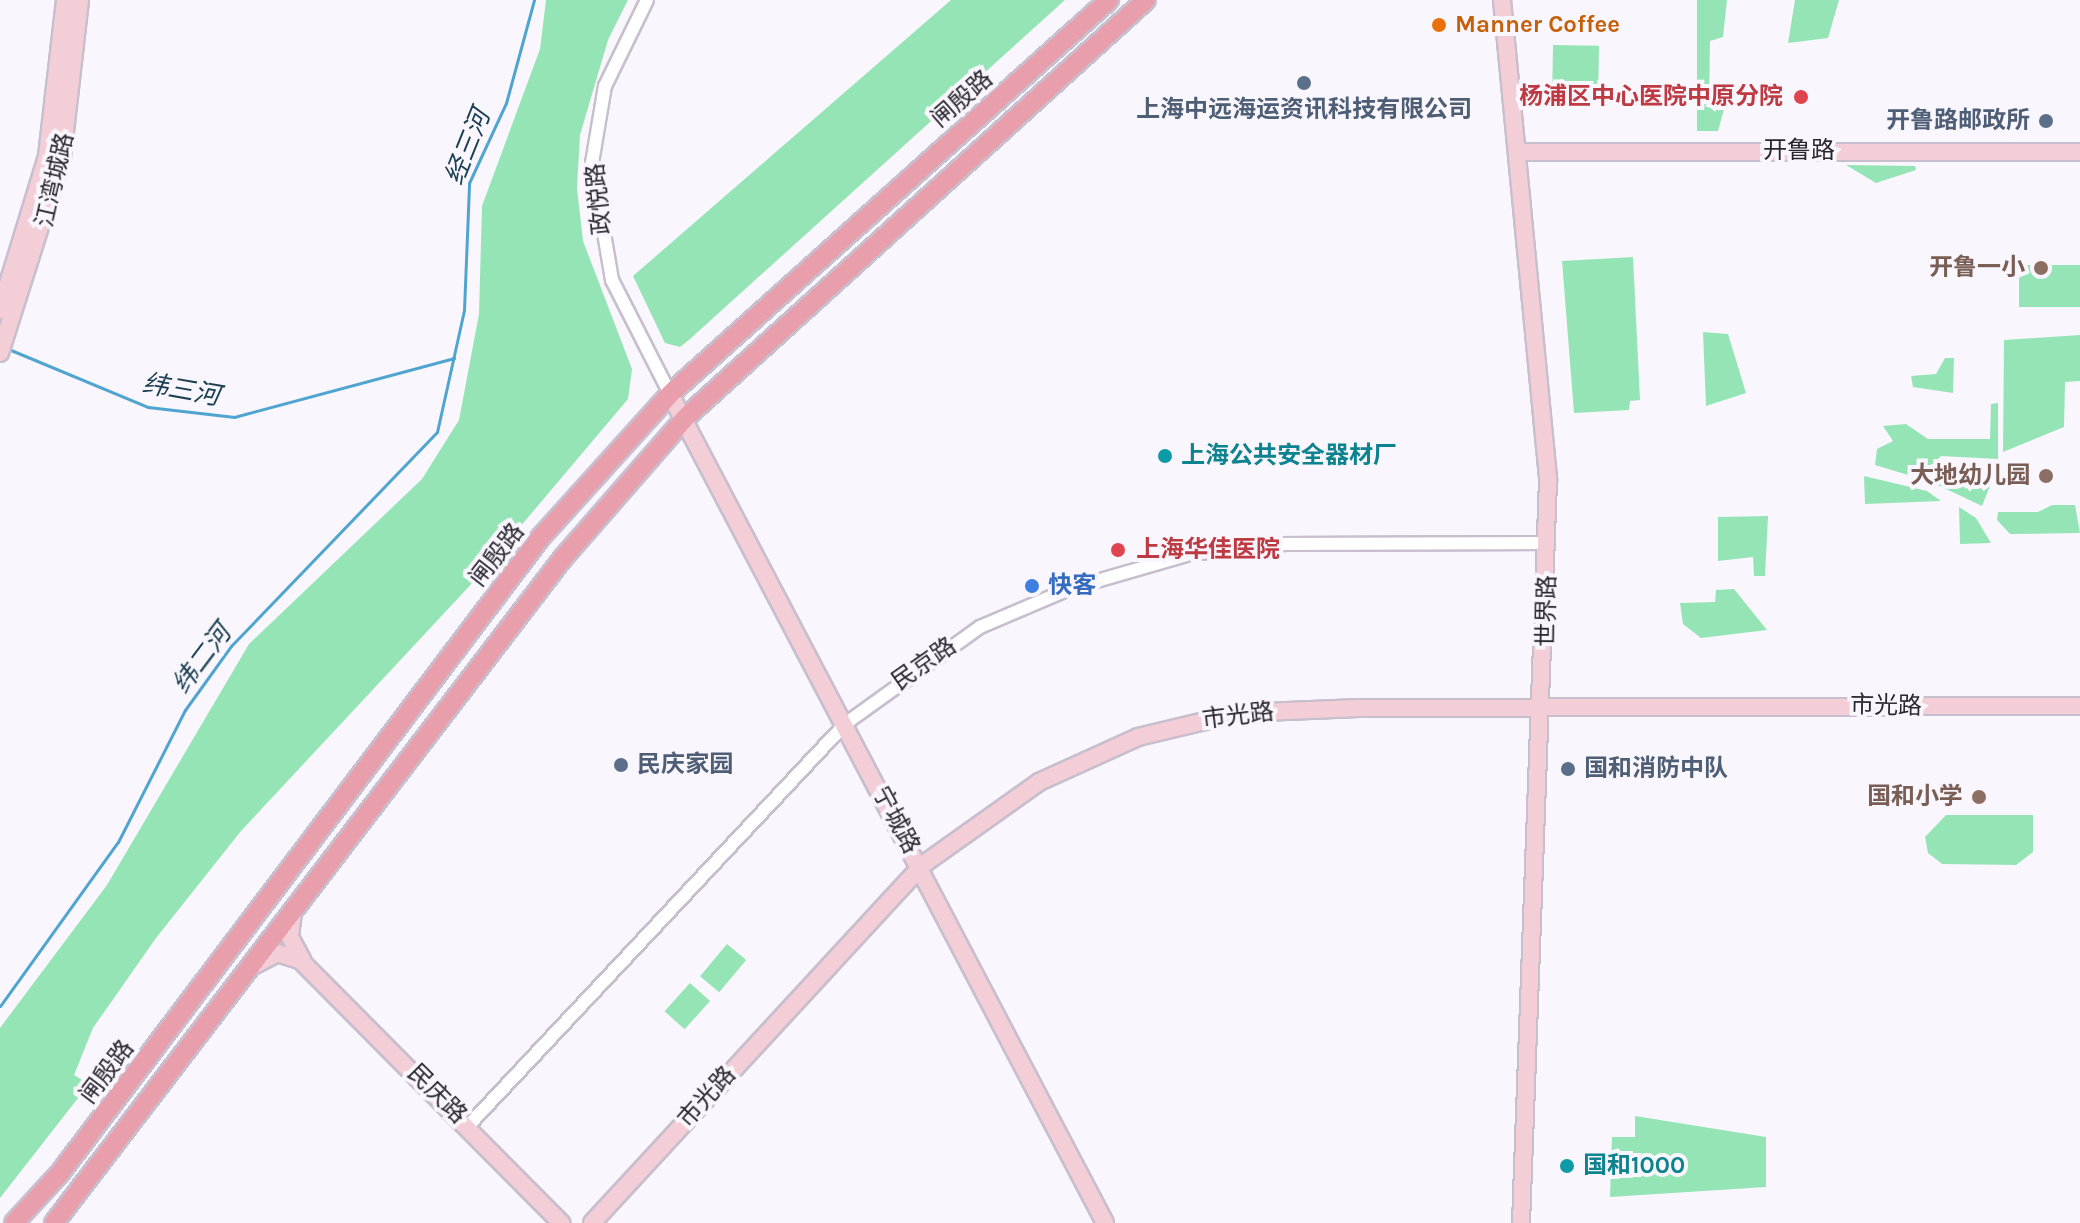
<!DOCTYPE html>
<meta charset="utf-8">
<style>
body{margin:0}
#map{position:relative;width:2080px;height:1223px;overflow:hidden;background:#faf6fd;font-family:Karla,"Noto Sans SC",sans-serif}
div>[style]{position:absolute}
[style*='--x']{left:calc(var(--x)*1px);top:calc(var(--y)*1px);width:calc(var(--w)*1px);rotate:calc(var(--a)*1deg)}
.green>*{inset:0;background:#95e4b6;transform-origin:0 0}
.stream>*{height:3px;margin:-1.5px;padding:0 1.5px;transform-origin:1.5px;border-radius:1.5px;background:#50a5d0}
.roads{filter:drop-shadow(2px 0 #c7bece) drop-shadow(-2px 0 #c7bece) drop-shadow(0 2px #c7bece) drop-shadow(0 -2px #c7bece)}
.street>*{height:12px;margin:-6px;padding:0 6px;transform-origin:6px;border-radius:6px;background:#fff}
.secondary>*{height:16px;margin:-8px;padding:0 8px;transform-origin:8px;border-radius:8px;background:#f4ced6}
.primary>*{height:18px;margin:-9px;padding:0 9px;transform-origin:9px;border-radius:9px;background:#e99eac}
.dots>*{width:22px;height:22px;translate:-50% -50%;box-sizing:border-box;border:4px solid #faf6fd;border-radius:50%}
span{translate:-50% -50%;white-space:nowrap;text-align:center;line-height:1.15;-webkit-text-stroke:8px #faf6fd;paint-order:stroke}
.food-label{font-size:24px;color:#c56008;font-weight:700}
.left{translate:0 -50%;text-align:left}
.health-label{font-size:24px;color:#be3a42;font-weight:700}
.right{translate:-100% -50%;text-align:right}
.street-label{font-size:24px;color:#2b272e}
.service-label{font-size:24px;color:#4e5e75;font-weight:700}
.education-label{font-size:24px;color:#785e54;font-weight:700}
.culture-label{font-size:24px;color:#0d838f;font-weight:700}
.shop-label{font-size:24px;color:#366cbe;font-weight:700}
.water-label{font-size:26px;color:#1b4053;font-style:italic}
</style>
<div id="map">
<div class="green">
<div style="clip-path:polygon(546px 0,628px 0,608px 40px,580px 135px,577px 188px,583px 241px,632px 369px,628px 399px,476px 579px,241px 831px,156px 938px,93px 1028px,74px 1075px,89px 1084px,0 1198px,0 1028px,107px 885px,249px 644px,422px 479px,459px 420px,479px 314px,482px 206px,540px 49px)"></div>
<div style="clip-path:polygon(951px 0,1065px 0,690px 339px,680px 347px,665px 343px,633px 276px)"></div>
<div style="clip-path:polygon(1697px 0,1727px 0,1723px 37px,1710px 41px,1709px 106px,1724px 109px,1718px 131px,1697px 131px)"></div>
<div style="clip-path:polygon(1795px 0,1839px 0,1828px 38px,1788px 43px)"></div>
<div style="left:1553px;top:45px;width:46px;height:58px;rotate:1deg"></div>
<div style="clip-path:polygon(1846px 165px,1915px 166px,1916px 170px,1876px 183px)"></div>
<div style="clip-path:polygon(1633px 257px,1640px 400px,1630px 401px,1629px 410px,1574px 413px,1562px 261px)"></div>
<div style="left:2080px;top:265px;width:42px;height:61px;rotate:90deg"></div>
<div style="clip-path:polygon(1703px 332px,1728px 334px,1746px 393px,1706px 406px)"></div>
<div style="clip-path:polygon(2080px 335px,2080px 381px,2065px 382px,2064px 427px,2003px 452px,2004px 340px)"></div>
<div style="clip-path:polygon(1945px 358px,1954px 358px,1953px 393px,1913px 387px,1911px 376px,1936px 374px)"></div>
<div style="clip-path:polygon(1998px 403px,1998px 459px,1941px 456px,1918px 478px,1875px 465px,1877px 449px,1893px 441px,1883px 426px,1906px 424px,1928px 439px,1990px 439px,1991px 404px)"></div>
<div style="clip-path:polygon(1989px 466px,1998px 466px,1982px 506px,1925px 479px,1971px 480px)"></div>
<div style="clip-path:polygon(1864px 476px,1927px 491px,1941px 501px,1865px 504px)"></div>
<div style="clip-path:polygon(2052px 505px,2075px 505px,2080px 533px,2010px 534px,1997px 520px,1998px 512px,2038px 512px)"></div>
<div style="clip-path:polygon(1959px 507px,1976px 518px,1991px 543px,1960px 544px)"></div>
<div style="clip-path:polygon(1768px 516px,1765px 576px,1754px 576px,1753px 557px,1718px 561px,1718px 517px)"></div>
<div style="clip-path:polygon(1734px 589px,1767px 630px,1701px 638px,1683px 624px,1680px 603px,1715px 602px,1716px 590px)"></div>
<div style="clip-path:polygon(1946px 815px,2033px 815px,2033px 852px,2016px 865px,1942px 864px,1928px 853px,1925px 837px)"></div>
<div style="left:727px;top:944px;width:25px;height:42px;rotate:40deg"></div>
<div style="left:690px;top:983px;width:27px;height:38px;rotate:42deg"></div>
<div style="clip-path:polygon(1635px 1116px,1766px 1137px,1766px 1187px,1610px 1197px,1612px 1137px,1635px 1137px)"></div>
</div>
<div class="stream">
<div style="--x:6;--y:348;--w:154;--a:22.6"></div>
<div style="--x:148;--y:407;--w:87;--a:6.6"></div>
<div style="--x:234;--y:417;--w:228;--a:-15"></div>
<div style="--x:0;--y:1006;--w:202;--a:-54.3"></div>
<div style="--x:118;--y:842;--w:148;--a:-63.1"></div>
<div style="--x:185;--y:710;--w:79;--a:-54.3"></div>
<div style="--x:231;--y:646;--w:297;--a:-46.1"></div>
<div style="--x:437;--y:432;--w:125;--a:-77.5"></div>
<div style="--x:464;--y:310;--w:127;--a:-87.7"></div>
<div style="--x:469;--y:183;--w:88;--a:-65.2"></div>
<div style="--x:506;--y:103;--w:107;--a:-74.8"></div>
</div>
<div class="roads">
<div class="street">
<div style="--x:647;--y:0;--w:96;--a:116"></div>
<div style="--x:605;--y:86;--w:78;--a:99.6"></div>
<div style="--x:592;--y:163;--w:119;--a:80.3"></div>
<div style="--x:612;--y:280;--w:128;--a:63"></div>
<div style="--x:469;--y:1125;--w:550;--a:-46.84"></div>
<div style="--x:845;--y:724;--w:166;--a:-35.7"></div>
<div style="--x:980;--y:627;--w:97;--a:-23.1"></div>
<div style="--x:1069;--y:589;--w:126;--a:-16.1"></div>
<div style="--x:1190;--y:554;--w:96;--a:-6"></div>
<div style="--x:1285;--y:544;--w:263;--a:-0.2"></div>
</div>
<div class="secondary">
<div style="--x:1502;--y:0;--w:482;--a:84.5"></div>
<div style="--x:1548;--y:480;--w:743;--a:92.08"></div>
<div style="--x:1517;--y:152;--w:563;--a:0"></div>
<div style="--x:0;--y:310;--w:161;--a:-73"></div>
<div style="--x:47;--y:156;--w:157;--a:-83.4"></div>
<div style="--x:0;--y:353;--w:205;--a:-72.4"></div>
<div style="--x:62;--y:158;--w:159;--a:-83.5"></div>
<div style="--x:670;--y:394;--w:936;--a:62.31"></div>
<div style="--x:293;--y:912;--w:25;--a:97"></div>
<div style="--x:290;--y:937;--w:27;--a:62"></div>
<div style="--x:253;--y:966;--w:27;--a:-28"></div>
<div style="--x:277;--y:953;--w:24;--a:17"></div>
<div style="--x:300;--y:960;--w:371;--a:45.2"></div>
<div style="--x:592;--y:1223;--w:485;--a:-47.3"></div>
<div style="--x:921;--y:866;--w:145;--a:-35.4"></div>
<div style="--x:1039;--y:782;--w:109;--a:-24.4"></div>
<div style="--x:1138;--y:737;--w:104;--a:-13.4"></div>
<div style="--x:1239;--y:713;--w:120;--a:-2.4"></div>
<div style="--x:1359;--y:708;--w:721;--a:-0.16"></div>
</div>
<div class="primary">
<div style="--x:14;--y:1223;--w:68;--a:-47.4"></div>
<div style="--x:60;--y:1173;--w:796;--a:-52.91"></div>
<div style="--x:540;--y:538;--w:194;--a:-47.9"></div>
<div style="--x:670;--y:394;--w:590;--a:-41.91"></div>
<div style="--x:54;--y:1223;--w:837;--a:-52.57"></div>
<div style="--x:563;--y:558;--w:186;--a:-48.9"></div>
<div style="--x:685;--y:418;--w:622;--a:-42.2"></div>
</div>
</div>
<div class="dots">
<div style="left:1439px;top:25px;background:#e8710a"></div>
<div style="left:1304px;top:83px;background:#5c6f8a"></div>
<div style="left:1801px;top:97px;background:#e0444e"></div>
<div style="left:2046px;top:121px;background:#5c6f8a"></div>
<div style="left:2041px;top:268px;background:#8d6e63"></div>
<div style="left:1165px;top:456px;background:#0f9aa8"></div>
<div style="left:2046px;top:476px;background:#8d6e63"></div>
<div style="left:1118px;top:550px;background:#e0444e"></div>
<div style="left:1032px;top:586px;background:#3f7fe0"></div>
<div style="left:621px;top:765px;background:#5c6f8a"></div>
<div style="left:1568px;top:769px;background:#5c6f8a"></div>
<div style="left:1979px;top:797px;background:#8d6e63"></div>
<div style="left:1567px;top:1166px;background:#0f9aa8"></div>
</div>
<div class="food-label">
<span class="left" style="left:1455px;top:25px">Manner Coffee</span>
</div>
<div class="health-label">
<span class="right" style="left:1783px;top:97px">杨浦区中心医院中原分院</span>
<span class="left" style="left:1136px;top:550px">上海华佳医院</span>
</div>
<div class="street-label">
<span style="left:962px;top:99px;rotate:-41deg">闸殷路</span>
<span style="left:1799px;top:151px">开鲁路</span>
<span style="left:55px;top:180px;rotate:-77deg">江湾城路</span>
<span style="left:599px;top:199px;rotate:-96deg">政悦路</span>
<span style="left:497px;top:555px;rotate:-52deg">闸殷路</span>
<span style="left:1547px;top:611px;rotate:-89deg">世界路</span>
<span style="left:924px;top:664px;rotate:-35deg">民京路</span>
<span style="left:1886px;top:706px;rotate:1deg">市光路</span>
<span style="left:1238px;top:716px;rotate:-7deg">市光路</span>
<span style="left:896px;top:820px;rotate:62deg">宁城路</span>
<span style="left:107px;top:1072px;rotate:-53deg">闸殷路</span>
<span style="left:437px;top:1094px;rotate:45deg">民庆路</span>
<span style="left:707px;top:1097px;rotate:-48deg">市光路</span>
</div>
<div class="service-label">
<span style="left:1304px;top:110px">上海中远海运资讯科技有限公司</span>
<span class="right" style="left:2030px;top:121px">开鲁路邮政所</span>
<span class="left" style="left:637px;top:765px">民庆家园</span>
<span class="left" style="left:1584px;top:769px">国和消防中队</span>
</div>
<div class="education-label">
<span class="right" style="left:2025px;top:268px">开鲁一小</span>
<span class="right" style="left:2030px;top:476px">大地幼儿园</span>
<span class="right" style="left:1963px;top:797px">国和小学</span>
</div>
<div class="culture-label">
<span class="left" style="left:1181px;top:456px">上海公共安全器材厂</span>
<span class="left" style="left:1583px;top:1166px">国和1000</span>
</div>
<div class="shop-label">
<span class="left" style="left:1048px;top:586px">快客</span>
</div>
<div class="water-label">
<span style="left:468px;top:147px;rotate:-68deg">经三河</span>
<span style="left:181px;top:390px;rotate:10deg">纬三河</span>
<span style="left:202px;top:659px;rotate:-53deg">纬二河</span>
</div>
</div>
